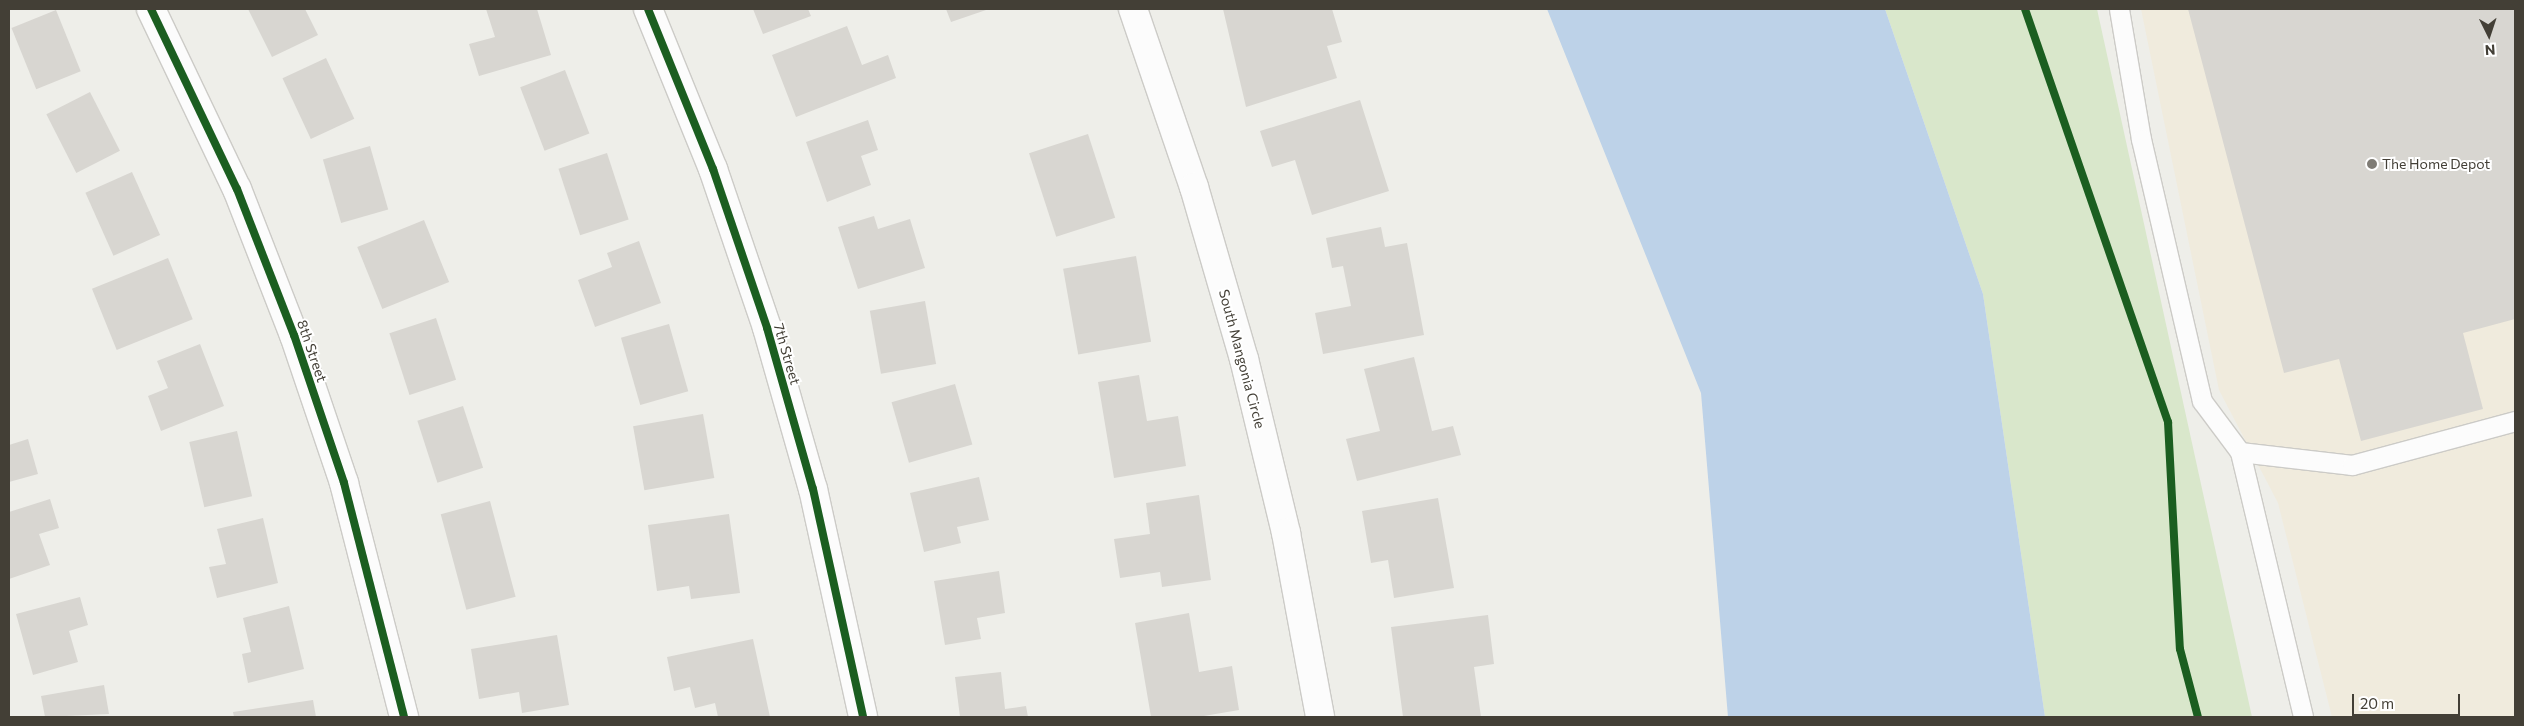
<!DOCTYPE html>
<style>
body{margin:0}
#map{position:relative;width:2524px;height:726px;overflow:hidden;background:#eeeee9;font-family:Commissioner,sans-serif}
div>[style]{position:absolute}
[style*='--x']{left:calc(var(--x)*1px);top:calc(var(--y)*1px);width:calc(var(--w)*1px);rotate:calc(var(--a)*1deg)}
.commercial>*{inset:0;background:#f0ebdd}
.green>*{inset:0;background:#d9e7cb}
.water>*{inset:0;background:#bdd2e8}
.building>*{inset:0;background:#d8d6d1;transform-origin:0 0}
.roads{filter:drop-shadow(1px 0 #cccbc7) drop-shadow(-1px 0 #cccbc7) drop-shadow(0 1px #cccbc7) drop-shadow(0 -1px #cccbc7)}
.service>*{height:19px;margin:-9.5px;padding:0 9.5px;transform-origin:9.5px;border-radius:9.5px;background:#fcfcfc}
.minor>*{height:28px;margin:-14px;padding:0 14px;transform-origin:14px;border-radius:14px;background:#fcfcfc}
.cycleway>*{height:8px;margin:-4px;padding:0 4px;transform-origin:4px;border-radius:4px;background:#1b5e20}
.dots>*{width:14px;height:14px;translate:-50% -50%;box-sizing:border-box;border:2px solid #fff;border-radius:50%}
span{translate:-50% -50%;white-space:nowrap;text-align:center;line-height:1.15;-webkit-text-stroke:4px #fff;paint-order:stroke}
.poi-label{font-size:14px;color:#433f36}
.left{translate:0 -50%;text-align:left}
.street-label{font-size:14px;color:#433f36}
.frame{position:absolute;inset:0;border:10px solid #433f36;pointer-events:none}
.north{position:absolute;left:2464px;top:10px;width:50px;height:50px;-webkit-text-stroke:4px #fff;paint-order:stroke;rotate:176deg;font-size:14px;font-weight:700;line-height:20px;text-align:center;color:#433f36}
.north::after{content:'';display:block;margin:auto;width:18px;height:22px;background:#433f36;clip-path:polygon(50% 0,100% 100%,50% 72%,0 100%)}
.scale{position:absolute;left:2352px;top:694px;width:108px;height:22px;box-sizing:border-box;border:2px solid #433f36;border-top:0;padding-left:6px;font-size:15px;line-height:18px;white-space:nowrap;color:#433f36;-webkit-text-stroke:4px #fff;paint-order:stroke}
</style>
<div id="map">
<div class="commercial">
<div style="clip-path:polygon(2141px 9px,2515px 9px,2515px 717px,2332px 717px,2278px 503px,2219px 390px)"></div>
</div>
<div class="green">
<div style="clip-path:polygon(1885px 9px,2097px 9px,2252px 717px,2045px 717px,1983px 294px)"></div>
</div>
<div class="water">
<div style="clip-path:polygon(1547px 9px,1885px 9px,1983px 294px,2045px 717px,1728px 717px,1701px 393px)"></div>
</div>
<div class="building">
<div style="clip-path:polygon(248px 9px,305px 9px,318px 35px,272px 57px)"></div>
<div style="clip-path:polygon(486px 9px,537px 9px,551px 55px,479px 76px,469px 44px,495px 37px)"></div>
<div style="clip-path:polygon(753px 9px,808px 9px,811px 16px,763px 34px)"></div>
<div style="clip-path:polygon(946px 9px,989px 9px,951px 22px)"></div>
<div style="clip-path:polygon(1223px 9px,1332px 9px,1342px 42px,1327px 46px,1337px 78px,1246px 107px)"></div>
<div style="clip-path:polygon(2188px 9px,2515px 9px,2515px 319px,2463px 333px,2483px 409px,2361px 441px,2339px 359px,2284px 373px)"></div>
<div style="left:56px;top:10px;width:66px;height:48px;rotate:68deg"></div>
<div style="clip-path:polygon(847px 26px,862px 65px,888px 55px,896px 78px,796px 117px,772px 55px)"></div>
<div style="left:326px;top:58px;width:67px;height:48px;rotate:65deg"></div>
<div style="left:565px;top:70px;width:68px;height:48px;rotate:69deg"></div>
<div style="left:90px;top:92px;width:66px;height:49px;rotate:63deg"></div>
<div style="clip-path:polygon(1360px 100px,1389px 191px,1312px 215px,1295px 160px,1272px 167px,1260px 131px)"></div>
<div style="clip-path:polygon(868px 120px,878px 150px,861px 156px,871px 185px,827px 202px,806px 142px)"></div>
<div style="left:1088px;top:134px;width:88px;height:62px;rotate:72deg"></div>
<div style="left:370px;top:146px;width:66px;height:49px;rotate:74deg"></div>
<div style="left:607px;top:153px;width:70px;height:51px;rotate:72deg"></div>
<div style="left:132px;top:172px;width:69px;height:51px;rotate:66deg"></div>
<div style="clip-path:polygon(874px 216px,878px 229px,910px 219px,925px 268px,858px 289px,838px 227px)"></div>
<div style="left:424px;top:220px;width:67px;height:72px;rotate:68deg"></div>
<div style="clip-path:polygon(1381px 227px,1385px 247px,1407px 243px,1424px 335px,1323px 354px,1315px 313px,1351px 306px,1343px 266px,1332px 268px,1326px 238px)"></div>
<div style="clip-path:polygon(639px 241px,661px 303px,595px 327px,578px 280px,612px 267px,607px 253px)"></div>
<div style="left:1136px;top:256px;width:87px;height:74px;rotate:80deg"></div>
<div style="left:168px;top:258px;width:66px;height:82px;rotate:68deg"></div>
<div style="left:925px;top:301px;width:64px;height:56px;rotate:80deg"></div>
<div style="left:436px;top:318px;width:65px;height:49px;rotate:72deg"></div>
<div style="left:669px;top:324px;width:70px;height:50px;rotate:74deg"></div>
<div style="clip-path:polygon(200px 344px,224px 406px,161px 431px,148px 396px,168px 388px,157px 361px)"></div>
<div style="clip-path:polygon(1414px 357px,1432px 431px,1453px 426px,1461px 455px,1357px 481px,1346px 439px,1380px 431px,1364px 369px)"></div>
<div style="clip-path:polygon(1139px 375px,1147px 421px,1178px 416px,1186px 466px,1114px 478px,1098px 382px)"></div>
<div style="left:955px;top:384px;width:63px;height:66px;rotate:74deg"></div>
<div style="left:463px;top:406px;width:65px;height:48px;rotate:72deg"></div>
<div style="left:703px;top:414px;width:65px;height:71px;rotate:80deg"></div>
<div style="left:237px;top:431px;width:67px;height:49px;rotate:77deg"></div>
<div style="clip-path:polygon(28px 439px,38px 474px,9px 482px,9px 445px)"></div>
<div style="clip-path:polygon(979px 477px,989px 520px,957px 527px,961px 543px,924px 552px,910px 493px)"></div>
<div style="clip-path:polygon(1199px 495px,1211px 580px,1162px 587px,1160px 572px,1120px 578px,1114px 539px,1150px 534px,1146px 503px)"></div>
<div style="clip-path:polygon(1438px 498px,1454px 588px,1394px 598px,1388px 560px,1371px 563px,1362px 511px)"></div>
<div style="clip-path:polygon(50px 499px,59px 528px,39px 534px,50px 565px,9px 579px,9px 512px)"></div>
<div style="left:490px;top:501px;width:99px;height:51px;rotate:75deg"></div>
<div style="clip-path:polygon(729px 514px,740px 593px,691px 599px,689px 586px,657px 591px,648px 525px)"></div>
<div style="clip-path:polygon(263px 518px,278px 583px,217px 598px,209px 567px,226px 564px,217px 529px)"></div>
<div style="clip-path:polygon(999px 571px,1005px 613px,977px 618px,981px 639px,945px 645px,934px 581px)"></div>
<div style="clip-path:polygon(80px 597px,88px 625px,69px 631px,78px 662px,33px 675px,16px 614px)"></div>
<div style="clip-path:polygon(289px 606px,304px 669px,248px 683px,242px 654px,251px 652px,243px 618px)"></div>
<div style="clip-path:polygon(1189px 613px,1199px 672px,1232px 666px,1239px 710px,1198px 717px,1151px 717px,1135px 623px)"></div>
<div style="clip-path:polygon(1488px 615px,1494px 664px,1474px 667px,1481px 717px,1403px 717px,1391px 627px)"></div>
<div style="clip-path:polygon(557px 635px,569px 705px,522px 713px,519px 692px,479px 699px,471px 649px)"></div>
<div style="clip-path:polygon(753px 639px,770px 717px,718px 717px,715px 703px,695px 708px,690px 687px,674px 691px,667px 657px)"></div>
<div style="clip-path:polygon(1001px 672px,1005px 709px,1026px 706px,1028px 717px,960px 717px,955px 677px)"></div>
<div style="clip-path:polygon(104px 685px,109px 714px,45px 717px,41px 696px)"></div>
<div style="clip-path:polygon(313px 700px,316px 717px,234px 717px,233px 712px)"></div>
</div>
<div class="roads">
<div class="service">
<div style="--x:2119;--y:9;--w:132;--a:80.4"></div>
<div style="--x:2141;--y:139;--w:269;--a:76.9"></div>
<div style="--x:2202;--y:401;--w:64;--a:53.3"></div>
<div style="--x:2240;--y:452;--w:272;--a:76.6"></div>
<div style="--x:2240;--y:452;--w:113;--a:6.6"></div>
<div style="--x:2352;--y:465;--w:169;--a:-15.1"></div>
</div>
<div class="minor">
<div style="--x:151;--y:9;--w:199;--a:64.5"></div>
<div style="--x:237;--y:189;--w:157;--a:68.7"></div>
<div style="--x:294;--y:335;--w:156;--a:71.3"></div>
<div style="--x:344;--y:483;--w:242;--a:75.6"></div>
<div style="--x:648;--y:9;--w:173;--a:67.9"></div>
<div style="--x:713;--y:169;--w:168;--a:71.2"></div>
<div style="--x:767;--y:328;--w:167;--a:74.1"></div>
<div style="--x:813;--y:489;--w:233;--a:77.6"></div>
<div style="--x:1133;--y:9;--w:188;--a:71.1"></div>
<div style="--x:1194;--y:187;--w:179;--a:73.8"></div>
<div style="--x:1244;--y:359;--w:179;--a:76.4"></div>
<div style="--x:1286;--y:533;--w:187;--a:79.5"></div>
</div>
</div>
<div class="cycleway">
<div style="--x:151;--y:9;--w:199;--a:64.5"></div>
<div style="--x:237;--y:189;--w:157;--a:68.7"></div>
<div style="--x:294;--y:335;--w:156;--a:71.3"></div>
<div style="--x:344;--y:483;--w:242;--a:75.6"></div>
<div style="--x:648;--y:9;--w:173;--a:67.9"></div>
<div style="--x:713;--y:169;--w:168;--a:71.2"></div>
<div style="--x:767;--y:328;--w:167;--a:74.1"></div>
<div style="--x:813;--y:489;--w:233;--a:77.6"></div>
<div style="--x:2025;--y:9;--w:437;--a:70.9"></div>
<div style="--x:2168;--y:422;--w:227;--a:87"></div>
<div style="--x:2180;--y:649;--w:70;--a:75.2"></div>
</div>
<div class="dots">
<div style="left:2372px;top:164px;background:#7f7c75"></div>
</div>
<div class="poi-label">
<span class="left" style="left:2382px;top:164px">The Home Depot</span>
</div>
<div class="street-label">
<span style="left:312px;top:351px;rotate:71deg">8th Street</span>
<span style="left:787px;top:354px;rotate:74deg">7th Street</span>
<span style="left:1242px;top:359px;rotate:75deg">South Mangonia Circle</span>
</div>
<div class="frame"></div>
<div class="north">N</div>
<div class="scale">20 m</div>
</div>
